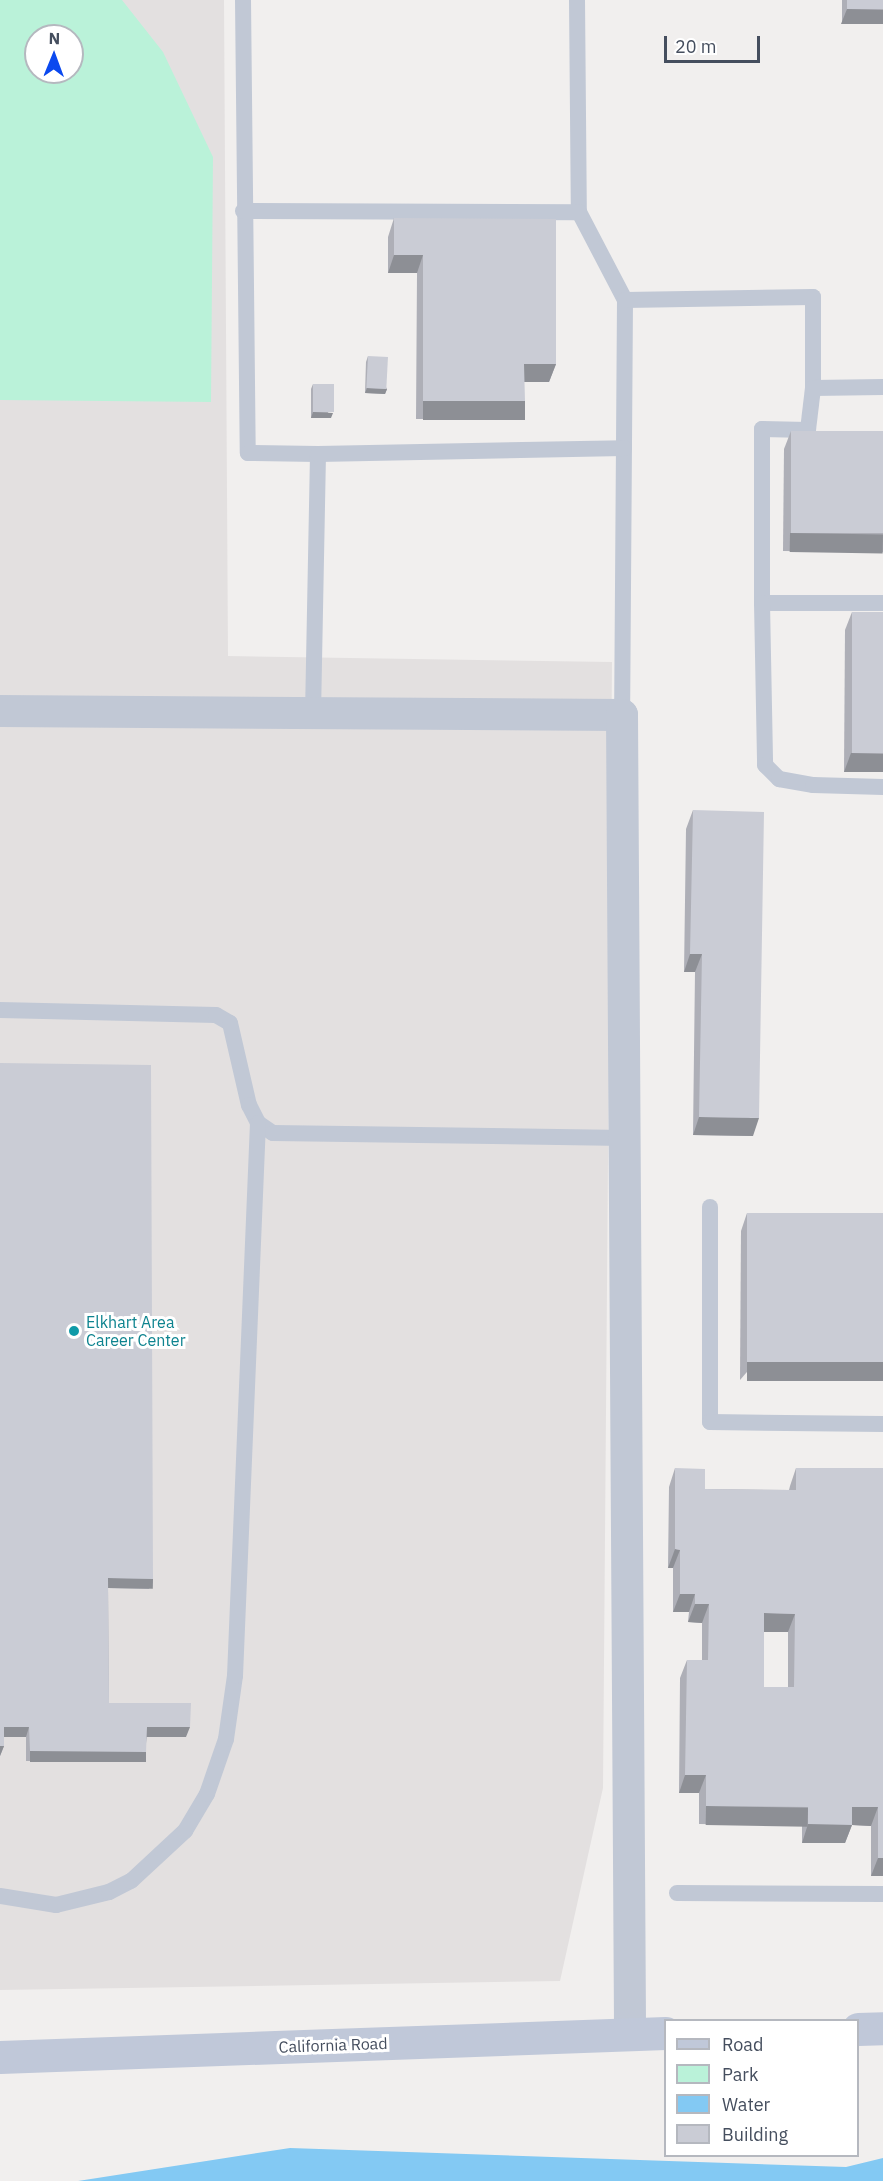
<!DOCTYPE html>
<style>
body{margin:0}
#map{position:relative;width:883px;height:2181px;overflow:hidden;background:#f1efee;font-family:"IBM Plex Sans",sans-serif}
div>[style]{position:absolute}
[style*='--x']{left:calc(var(--x)*1px);top:calc(var(--y)*1px);width:calc(var(--w)*1px);rotate:calc(var(--a)*1deg)}
.education>*{inset:0;background:#e3e0e0}
.green>*{inset:0;background:#baf2d9}
.water>*{inset:0;background:#83c9f3}
.service>*{height:16px;margin:-8px;padding:0 8px;transform-origin:8px;border-radius:8px;background:#c1c8d5}
.minor>*{height:32px;margin:-16px;padding:0 16px;transform-origin:16px;border-radius:16px;background:#c1c8d5}
.secondary>*{height:33px;margin:-16.5px;padding:0 16.5px;transform-origin:16.5px;border-radius:16.5px;background:#c0c8d9}
.wall>*{inset:0;background:#aeafb7;transform-origin:0 0}
.shaded-wall>*{inset:0;background:#8d8f95;transform-origin:0 0}
.building>*{inset:0;background:#caccd5;transform-origin:0 0}
.dots>*{width:16px;height:16px;translate:-50% -50%;box-sizing:border-box;border:3px solid #fff;border-radius:50%}
span{translate:-50% -50%;white-space:nowrap;text-align:center;line-height:1.15;-webkit-text-stroke:6px #fff;paint-order:stroke}
.culture-label{font-size:16px;color:#0d838f}
.left{translate:0 -50%;text-align:left}
.street-label{font-size:16px;color:#454e5e}
.legend{position:absolute;left:664px;top:2019px;width:195px;height:138px;box-sizing:border-box;background:#fff;border:2px solid #b5b8bf;margin:0;padding:8px 10px;list-style:none;font-size:18px;color:#454e5e}
.legend li{display:flex;align-items:center;gap:12px;height:30px}
.legend b{width:30px;border:2px solid #b5b8bf}
.north{position:absolute;left:24px;top:24px;width:60px;height:60px;box-sizing:border-box;background:#fff;border:2px solid #b5b8bf;border-radius:50%;rotate:1deg;font-size:16px;font-weight:700;line-height:24px;text-align:center;color:#454e5e}
.north::after{content:'';display:block;margin:auto;width:21px;height:27px;background:#0b49ef;clip-path:polygon(50% 0,100% 100%,50% 72%,0 100%)}
.scale{position:absolute;left:664px;top:36px;width:96px;height:27px;box-sizing:border-box;border:3px solid #454e5e;border-top:0;padding-left:8px;font-size:18px;line-height:21px;white-space:nowrap;color:#454e5e;-webkit-text-stroke:4px #fff;paint-order:stroke}
</style>
<div id="map">
<div class="education">
<div style="clip-path:polygon(evenodd,0 0,224px 0,228px 656px,612px 662px,603px 1788px,560px 1981px,0 1990px,0 0,36px 36px,72px 36px,72px 72px,36px 72px,36px 36px)"></div>
</div>
<div class="green">
<div style="clip-path:polygon(evenodd,0 0,122px 0,163px 52px,213px 157px,211px 402px,0 400px,0 0,36px 36px,72px 36px,72px 72px,36px 72px,36px 36px)"></div>
</div>
<div class="water">
<div style="clip-path:polygon(290px 2148px,846px 2167px,883px 2158px,883px 2181px,78px 2181px)"></div>
</div>
<div class="service">
<div style="--x:243;--y:0;--w:453;--a:89.4"></div>
<div style="--x:248;--y:453;--w:70;--a:0.8"></div>
<div style="--x:318;--y:454;--w:259;--a:91.1"></div>
<div style="--x:577;--y:0;--w:212;--a:89.5"></div>
<div style="--x:579;--y:212;--w:99;--a:62.4"></div>
<div style="--x:625;--y:300;--w:415;--a:90.4"></div>
<div style="--x:243;--y:211;--w:336;--a:0.2"></div>
<div style="--x:625;--y:300;--w:188;--a:-0.9"></div>
<div style="--x:813;--y:297;--w:91;--a:90"></div>
<div style="--x:813;--y:388;--w:70;--a:-0.8"></div>
<div style="--x:813;--y:388;--w:42;--a:96.8"></div>
<div style="--x:808;--y:430;--w:46;--a:-178.8"></div>
<div style="--x:762;--y:429;--w:174;--a:90"></div>
<div style="--x:762;--y:603;--w:121;--a:0"></div>
<div style="--x:318;--y:454;--w:306;--a:-1.1"></div>
<div style="--x:762;--y:603;--w:162;--a:88.9"></div>
<div style="--x:765;--y:765;--w:20;--a:45"></div>
<div style="--x:779;--y:779;--w:35;--a:10"></div>
<div style="--x:813;--y:785;--w:70;--a:1.6"></div>
<div style="--x:0;--y:1010;--w:216;--a:1.3"></div>
<div style="--x:216;--y:1015;--w:16;--a:30"></div>
<div style="--x:230;--y:1023;--w:84;--a:77"></div>
<div style="--x:249;--y:1105;--w:20;--a:63"></div>
<div style="--x:258;--y:1123;--w:18;--a:34"></div>
<div style="--x:273;--y:1133;--w:352;--a:0.8"></div>
<div style="--x:710;--y:1207;--w:215;--a:90"></div>
<div style="--x:710;--y:1422;--w:173;--a:0.7"></div>
<div style="--x:677;--y:1893;--w:206;--a:0.3"></div>
<div style="--x:0;--y:1896;--w:57;--a:9.1"></div>
<div style="--x:56;--y:1905;--w:55;--a:-13.8"></div>
<div style="--x:109;--y:1892;--w:25;--a:-27"></div>
<div style="--x:131;--y:1881;--w:74;--a:-42.8"></div>
<div style="--x:185;--y:1831;--w:43;--a:-59.3"></div>
<div style="--x:207;--y:1794;--w:58;--a:-70.9"></div>
<div style="--x:226;--y:1739;--w:64;--a:-81.9"></div>
<div style="--x:235;--y:1676;--w:553;--a:-87.62"></div>
</div>
<div class="minor">
<div style="--x:0;--y:711;--w:622;--a:0.37"></div>
<div style="--x:622;--y:715;--w:1319;--a:89.65"></div>
</div>
<div class="secondary">
<div style="--x:858;--y:2029;--w:25;--a:-2"></div>
<div style="--x:0;--y:2057;--w:666;--a:-2.06"></div>
</div>
<div class="wall">
<div style="left:842px;top:0;width:41px;height:24px"></div>
<div style="clip-path:polygon(394px 218px,556px 364px,549px 382px,524px 382px,518px 419px,416px 419px,417px 273px,388px 273px,388px 237px)"></div>
<div style="clip-path:polygon(368px 356px,387px 389px,385px 394px,365px 393px,366px 362px)"></div>
<div style="clip-path:polygon(313px 384px,331px 418px,311px 418px,311px 389px)"></div>
<div style="clip-path:polygon(791px 431px,883px 431px,883px 552px,783px 551px,784px 449px)"></div>
<div style="clip-path:polygon(852px 612px,883px 612px,883px 772px,844px 772px,845px 630px)"></div>
<div style="clip-path:polygon(693px 810px,753px 1136px,693px 1135px,695px 972px,684px 972px,686px 829px)"></div>
<div style="clip-path:polygon(0 1063px,153px 1579px,149px 1589px,108px 1588px,109px 1703px,186px 1737px,147px 1737px,143px 1762px,26px 1761px,26px 1737px,4px 1737px,4px 1746px,0 1756px)"></div>
<div style="clip-path:polygon(747px 1213px,883px 1214px,740px 1380px,741px 1231px)"></div>
<div style="clip-path:polygon(evenodd,675px 1468px,705px 1489px,789px 1490px,790px 1486px,796px 1468px,883px 1468px,883px 1876px,871px 1876px,871px 1826px,852px 1825px,845px 1843px,802px 1843px,802px 1825px,699px 1824px,699px 1793px,679px 1793px,680px 1678px,687px 1660px,702px 1660px,702px 1623px,688px 1622px,689px 1612px,673px 1612px,673px 1568px,668px 1568px,669px 1487px,675px 1468px,764px 1632px,788px 1632px,788px 1687px,764px 1687px,764px 1632px)"></div>
</div>
<div class="shaded-wall">
<div style="clip-path:polygon(847px 9px,883px 10px,883px 24px,841px 24px)"></div>
<div style="clip-path:polygon(394px 255px,423px 255px,417px 273px,388px 273px)"></div>
<div style="clip-path:polygon(524px 364px,556px 364px,549px 382px,518px 382px)"></div>
<div style="clip-path:polygon(367px 388px,387px 389px,385px 394px,365px 393px)"></div>
<div style="left:423px;top:401px;width:102px;height:19px"></div>
<div style="clip-path:polygon(313px 412px,333px 413px,331px 418px,311px 418px)"></div>
<div style="left:790px;top:533px;width:93px;height:19px;rotate:1deg"></div>
<div style="clip-path:polygon(851px 753px,883px 754px,883px 772px,844px 772px)"></div>
<div style="clip-path:polygon(690px 954px,702px 954px,695px 972px,684px 972px)"></div>
<div style="clip-path:polygon(699px 1117px,759px 1118px,753px 1136px,693px 1135px)"></div>
<div style="left:747px;top:1362px;width:136px;height:19px"></div>
<div style="clip-path:polygon(675px 1549px,680px 1550px,673px 1568px,668px 1568px)"></div>
<div style="left:108px;top:1578px;width:45px;height:10px;rotate:1deg"></div>
<div style="clip-path:polygon(680px 1594px,695px 1594px,689px 1612px,673px 1612px)"></div>
<div style="clip-path:polygon(695px 1604px,709px 1604px,702px 1623px,688px 1622px)"></div>
<div style="clip-path:polygon(764px 1613px,795px 1614px,788px 1632px,758px 1632px)"></div>
<div style="clip-path:polygon(4px 1727px,29px 1727px,26px 1737px,0 1737px)"></div>
<div style="clip-path:polygon(147px 1727px,190px 1727px,186px 1737px,143px 1737px)"></div>
<div style="clip-path:polygon(0 1746px,4px 1746px,0 1756px)"></div>
<div style="left:30px;top:1751px;width:116px;height:11px"></div>
<div style="clip-path:polygon(685px 1775px,706px 1775px,699px 1793px,679px 1793px)"></div>
<div style="left:706px;top:1806px;width:102px;height:19px;rotate:1deg"></div>
<div style="clip-path:polygon(852px 1807px,878px 1807px,871px 1826px,852px 1825px,845px 1843px,802px 1843px,808px 1824px)"></div>
<div style="clip-path:polygon(878px 1858px,883px 1858px,883px 1876px,871px 1876px)"></div>
</div>
<div class="building">
<div style="left:847px;top:0;width:36px;height:9px"></div>
<div style="clip-path:polygon(394px 218px,556px 219px,556px 364px,524px 364px,525px 401px,423px 401px,423px 255px,394px 255px)"></div>
<div style="left:368px;top:356px;width:20px;height:32px;rotate:3deg"></div>
<div style="left:313px;top:384px;width:21px;height:28px"></div>
<div style="left:791px;top:431px;width:92px;height:102px"></div>
<div style="left:852px;top:612px;width:31px;height:141px"></div>
<div style="clip-path:polygon(693px 810px,764px 812px,759px 1118px,699px 1117px,702px 954px,690px 954px)"></div>
<div style="clip-path:polygon(0 1063px,151px 1065px,153px 1579px,108px 1578px,109px 1703px,191px 1703px,190px 1727px,147px 1727px,146px 1752px,30px 1751px,29px 1727px,4px 1727px,4px 1746px,0 1746px)"></div>
<div style="left:747px;top:1213px;width:136px;height:149px"></div>
<div style="clip-path:polygon(evenodd,675px 1468px,705px 1469px,705px 1489px,796px 1490px,796px 1468px,883px 1468px,883px 1858px,878px 1858px,878px 1807px,852px 1807px,852px 1825px,808px 1824px,808px 1807px,706px 1806px,706px 1775px,685px 1775px,687px 1660px,708px 1660px,709px 1604px,695px 1604px,695px 1594px,680px 1594px,680px 1550px,675px 1549px,675px 1468px,764px 1613px,795px 1614px,794px 1687px,764px 1687px,764px 1613px)"></div>
</div>
<div class="dots">
<div style="left:74px;top:1331px;background:#0f9aa8"></div>
</div>
<div class="culture-label">
<span class="left" style="left:86px;top:1331px">Elkhart Area<br>Career Center</span>
</div>
<div class="street-label">
<span style="left:333px;top:2045px;rotate:-2deg">California Road</span>
</div>
<ul class="legend">
<li><b style="height:8px;background:#c0c8d9"></b>Road</li>
<li><b style="height:16px;background:#baf2d9"></b>Park</li>
<li><b style="height:16px;background:#83c9f3"></b>Water</li>
<li><b style="height:16px;background:#caccd5"></b>Building</li>
</ul>
<div class="north">N</div>
<div class="scale">20 m</div>
</div>
